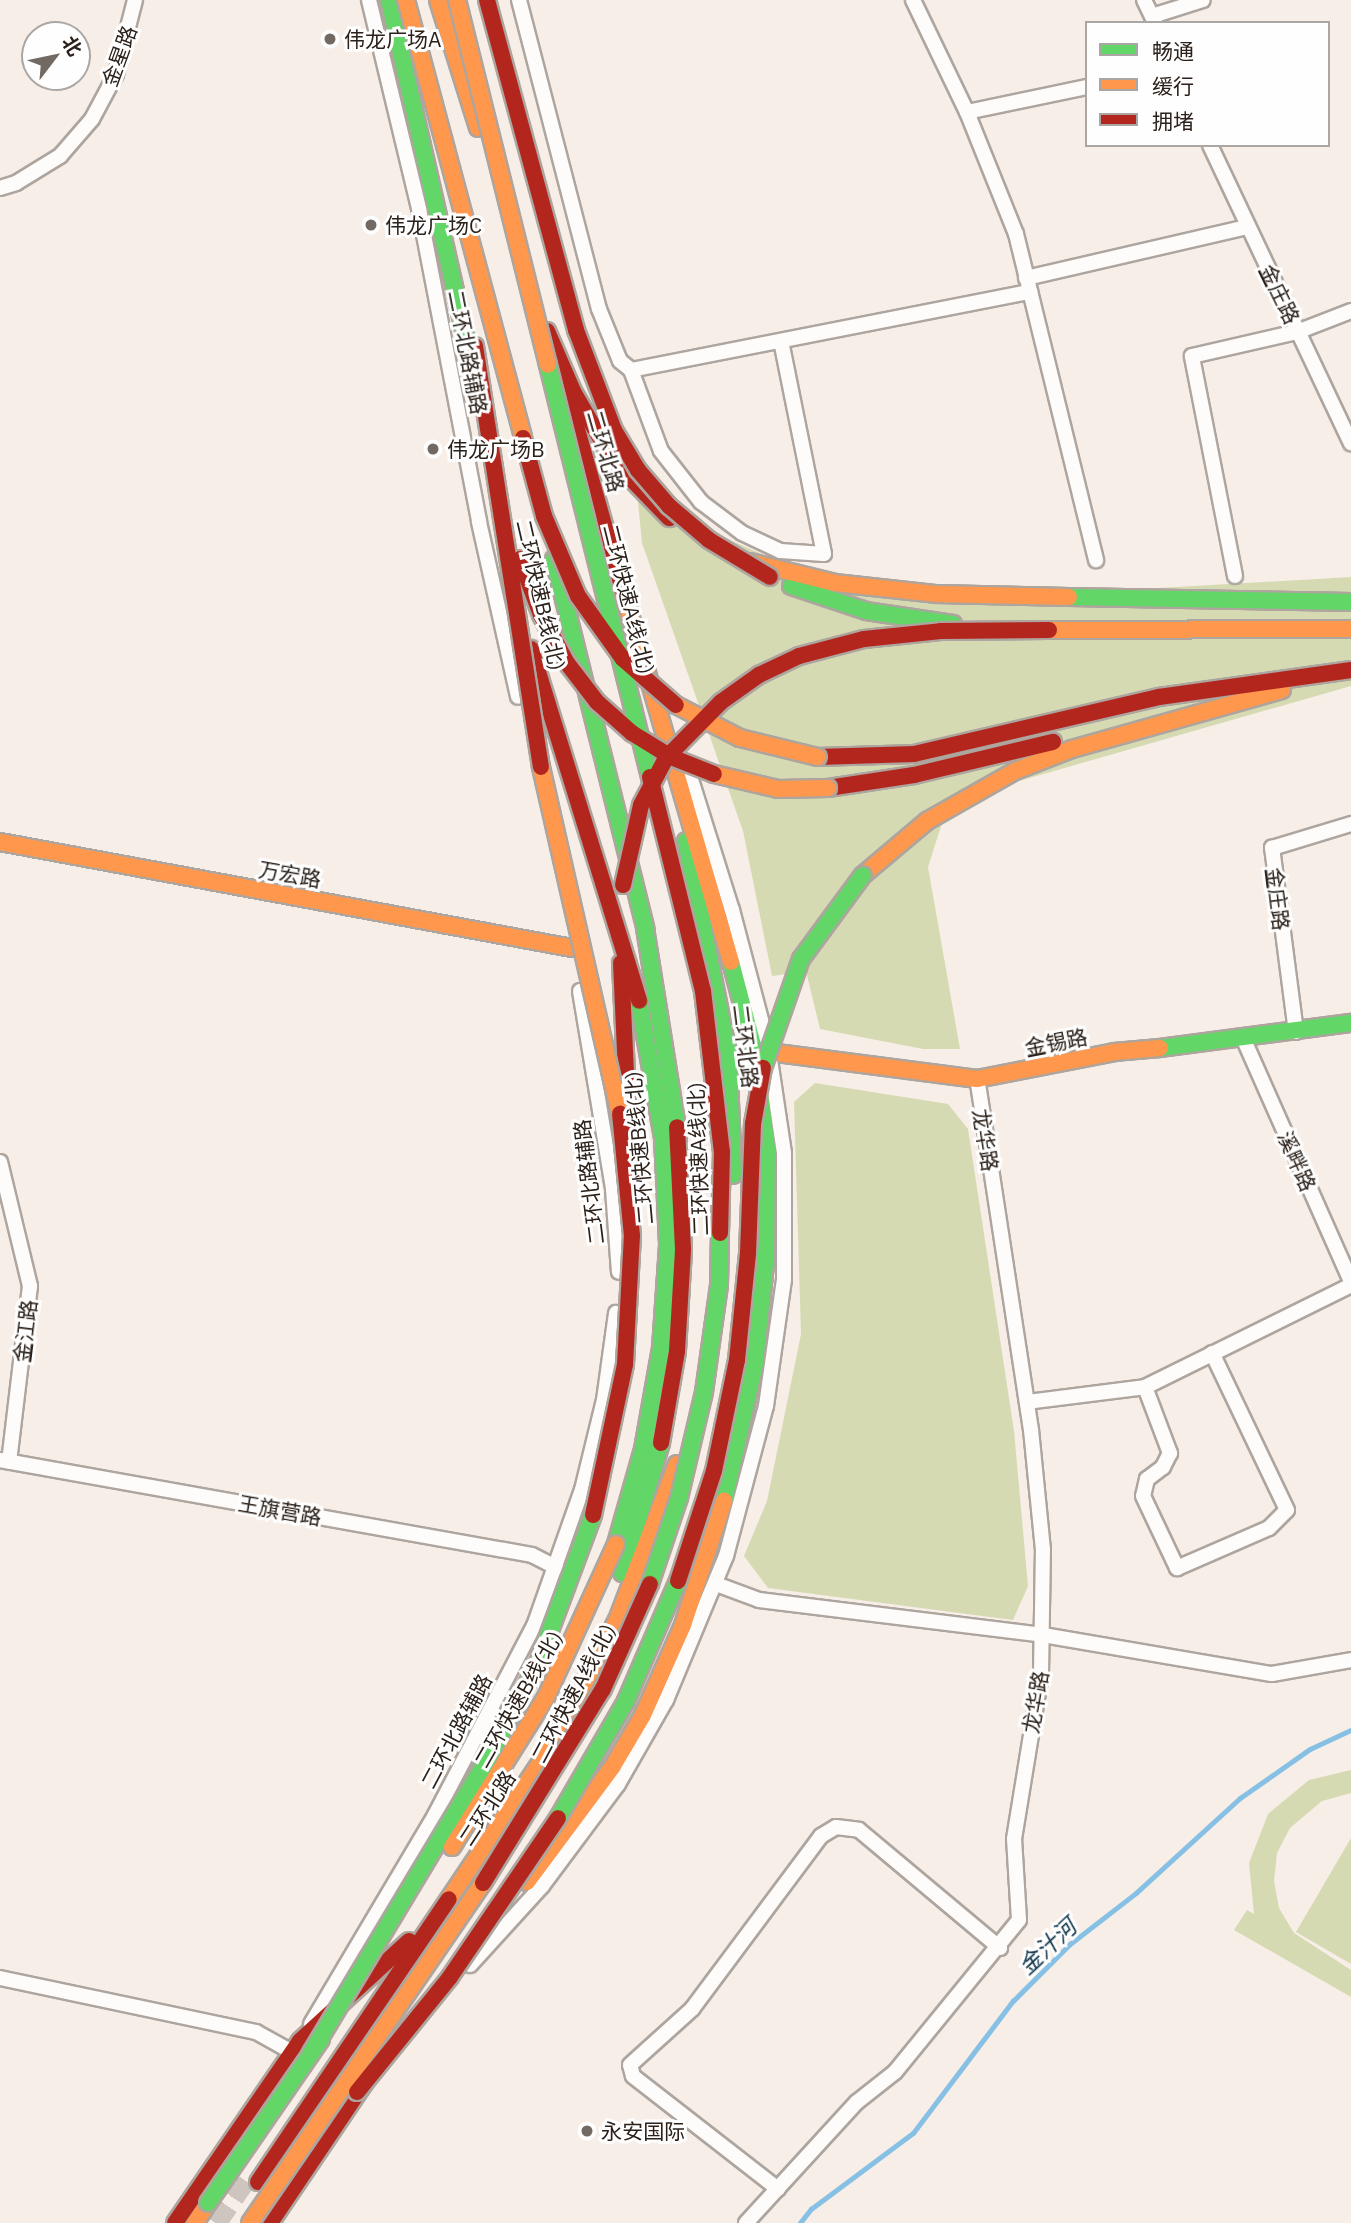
<!DOCTYPE html>
<meta charset="utf-8">
<style>
body{margin:0}
#map{position:relative;width:1351px;height:2223px;overflow:hidden;background:#f7eee7;font-family:"IBM Plex Sans","Noto Sans SC",sans-serif}
div>[style]{position:absolute}
[style*='--x']{left:calc(var(--x)*1px);top:calc(var(--y)*1px);width:calc(var(--w)*1px);rotate:calc(var(--a)*1deg)}
.green>*{inset:0;background:#d6dab3}
.stream>*{height:4.5px;margin:-2.25px;padding:0 2.25px;transform-origin:2.25px;border-radius:2.25px;background:#86c0e4}
.primary-tunnel>*{height:21px;margin-top:-10.5px;transform-origin:0;background:repeating-linear-gradient(90deg,#cec5be 0 21px,transparent 0 31px)}
.roads{filter:drop-shadow(2px 0 #ada59e) drop-shadow(-2px 0 #ada59e) drop-shadow(0 2px #ada59e) drop-shadow(0 -2px #ada59e)}
.street>*{height:14px;margin:-7px;padding:0 7px;transform-origin:7px;border-radius:7px;background:#fefcfb}
.fast>*{height:16px;margin:-8px;padding:0 8px;transform-origin:8px;border-radius:8px;background:#63d668}
.slow>*{height:16px;margin:-8px;padding:0 8px;transform-origin:8px;border-radius:8px;background:#ff974d}
.jam>*{height:16px;margin:-8px;padding:0 8px;transform-origin:8px;border-radius:8px;background:#b3261e}
.bridges{filter:drop-shadow(2px 0 #ada59e) drop-shadow(-2px 0 #ada59e) drop-shadow(0 2px #ada59e) drop-shadow(0 -2px #ada59e)}
.fast-bridge>*{height:16px;margin:-8px;padding:0 8px;transform-origin:8px;border-radius:8px;background:#63d668}
.slow-bridge>*{height:16px;margin:-8px;padding:0 8px;transform-origin:8px;border-radius:8px;background:#ff974d}
.jam-bridge>*{height:16px;margin:-8px;padding:0 8px;transform-origin:8px;border-radius:8px;background:#b3261e}
.dots>*{width:19px;height:19px;translate:-50% -50%;box-sizing:border-box;border:4px solid #fefefe;border-radius:50%}
span{translate:-50% -50%;white-space:nowrap;text-align:center;line-height:1.15;-webkit-text-stroke:6px #fefefe;paint-order:stroke}
.poi-label{font-size:21px;color:#2b211a}
.left{translate:0 -50%;text-align:left}
.street-label{font-size:21px;color:#2b211a}
.water-label{font-size:23px;color:#11374d;font-style:italic}
.legend{position:absolute;left:1085px;top:21px;width:245px;height:126px;box-sizing:border-box;background:#fefefe;border:2px solid #aaa6a3;margin:0;padding:9px 12px;list-style:none;font-size:21px;color:#2b211a}
.legend li{display:flex;align-items:center;gap:14px;height:35px}
.legend b{width:35px;border:2px solid #aaa6a3}
.north{position:absolute;left:21px;top:21px;width:70px;height:70px;box-sizing:border-box;background:#fefefe;border:2px solid #aaa6a3;border-radius:50%;rotate:58deg;font-size:19px;font-weight:700;line-height:28px;text-align:center;color:#2b211a}
.north::after{content:'';display:block;margin:auto;width:24px;height:32px;background:#726962;clip-path:polygon(50% 0,100% 100%,50% 72%,0 100%)}
</style>
<div id="map">
<div class="green">
<div style="clip-path:polygon(636px 482px,723px 537px,817px 578px,949px 600px,1351px 577px,1351px 686px,1019px 781px,942px 823px,928px 867px,960px 1049px,923px 1049px,820px 1029px,806px 971px,772px 976px,743px 831px,642px 543px)"></div>
<div style="clip-path:polygon(815px 1083px,948px 1104px,968px 1129px,1014px 1431px,1028px 1586px,1013px 1620px,768px 1588px,744px 1556px,767px 1501px,801px 1334px,794px 1102px)"></div>
<div style="clip-path:polygon(1351px 1770px,1351px 1793px,1322px 1801px,1290px 1828px,1277px 1853px,1274px 1881px,1279px 1908px,1294px 1933px,1351px 1970px,1351px 1997px,1234px 1930px,1247px 1910px,1254px 1914px,1249px 1863px,1268px 1814px,1309px 1780px)"></div>
<div style="clip-path:polygon(1351px 1838px,1351px 1964px,1296px 1932px)"></div>
</div>
<div class="stream">
<div style="--x:800;--y:2223;--w:18;--a:-52"></div>
<div style="--x:811;--y:2209;--w:127;--a:-36.7"></div>
<div style="--x:913;--y:2133;--w:166;--a:-52.9"></div>
<div style="--x:1013;--y:2001;--w:81;--a:-45"></div>
<div style="--x:1070;--y:1944;--w:83;--a:-37.7"></div>
<div style="--x:1136;--y:1893;--w:141;--a:-42.4"></div>
<div style="--x:1240;--y:1798;--w:85;--a:-35"></div>
<div style="--x:1310;--y:1749;--w:45;--a:-24.9"></div>
</div>
<div class="primary-tunnel">
<div style="--x:216;--y:2223;--w:58;--a:-55.5"></div>
</div>
<div class="roads">
<div class="street">
<div style="--x:369;--y:0;--w:215;--a:76.5"></div>
<div style="--x:419;--y:209;--w:319;--a:79.1"></div>
<div style="--x:479;--y:522;--w:179;--a:77.4"></div>
<div style="--x:519;--y:0;--w:319;--a:75.5"></div>
<div style="--x:599;--y:309;--w:56;--a:68"></div>
<div style="--x:620;--y:361;--w:14;--a:39"></div>
<div style="--x:631;--y:370;--w:407;--a:-11.1"></div>
<div style="--x:913;--y:0;--w:124;--a:64.3"></div>
<div style="--x:967;--y:112;--w:131;--a:68.1"></div>
<div style="--x:1016;--y:234;--w:336;--a:76.2"></div>
<div style="--x:1144;--y:0;--w:25;--a:64"></div>
<div style="--x:1152;--y:16;--w:53;--a:-17.4"></div>
<div style="--x:967;--y:112;--w:123;--a:-11.8"></div>
<div style="--x:1210;--y:145;--w:330;--a:64.7"></div>
<div style="--x:0;--y:188;--w:17;--a:-17"></div>
<div style="--x:16;--y:183;--w:52;--a:-31.5"></div>
<div style="--x:60;--y:156;--w:49;--a:-49.1"></div>
<div style="--x:92;--y:119;--w:51;--a:-61.9"></div>
<div style="--x:116;--y:74;--w:76;--a:-75.6"></div>
<div style="--x:1026;--y:278;--w:227;--a:-13"></div>
<div style="--x:631;--y:370;--w:86;--a:69.7"></div>
<div style="--x:661;--y:451;--w:65;--a:51.9"></div>
<div style="--x:701;--y:502;--w:51;--a:37.1"></div>
<div style="--x:742;--y:533;--w:42;--a:25.3"></div>
<div style="--x:780;--y:551;--w:44;--a:3.9"></div>
<div style="--x:824;--y:554;--w:217;--a:-101.4"></div>
<div style="--x:1235;--y:576;--w:224;--a:-101.1"></div>
<div style="--x:1192;--y:356;--w:108;--a:-12.9"></div>
<div style="--x:1297;--y:332;--w:58;--a:-21.3"></div>
<div style="--x:688;--y:770;--w:147;--a:72.6"></div>
<div style="--x:732;--y:910;--w:133;--a:75.2"></div>
<div style="--x:580;--y:991;--w:201;--a:80.5"></div>
<div style="--x:613;--y:1189;--w:83;--a:85.9"></div>
<div style="--x:1296;--y:1032;--w:186;--a:-97.4"></div>
<div style="--x:1272;--y:848;--w:83;--a:-16.9"></div>
<div style="--x:1244;--y:1040;--w:265;--a:66.1"></div>
<div style="--x:0;--y:1162;--w:128;--a:76.4"></div>
<div style="--x:30;--y:1286;--w:177;--a:96.8"></div>
<div style="--x:1145;--y:1387;--w:71;--a:69.3"></div>
<div style="--x:1170;--y:1453;--w:16;--a:117"></div>
<div style="--x:1163;--y:1467;--w:20;--a:143"></div>
<div style="--x:1147;--y:1479;--w:17;--a:103"></div>
<div style="--x:1143;--y:1496;--w:80;--a:64.7"></div>
<div style="--x:1177;--y:1568;--w:100;--a:-23.5"></div>
<div style="--x:1269;--y:1528;--w:25;--a:-45"></div>
<div style="--x:1287;--y:1510;--w:174;--a:-115.5"></div>
<div style="--x:1027;--y:1402;--w:119;--a:-7.2"></div>
<div style="--x:1145;--y:1387;--w:230;--a:-26.3"></div>
<div style="--x:0;--y:1460;--w:540;--a:10.12"></div>
<div style="--x:532;--y:1555;--w:28;--a:27"></div>
<div style="--x:716;--y:1584;--w:46;--a:20.4"></div>
<div style="--x:759;--y:1600;--w:286;--a:7"></div>
<div style="--x:1043;--y:1635;--w:232;--a:9.7"></div>
<div style="--x:1272;--y:1674;--w:80;--a:-10"></div>
<div style="--x:470;--y:1965;--w:107;--a:-47.7"></div>
<div style="--x:542;--y:1886;--w:127;--a:-53.3"></div>
<div style="--x:618;--y:1784;--w:97;--a:-60.3"></div>
<div style="--x:666;--y:1700;--w:156;--a:-67.4"></div>
<div style="--x:726;--y:1556;--w:155;--a:-75.1"></div>
<div style="--x:766;--y:1406;--w:127;--a:-81.9"></div>
<div style="--x:784;--y:1280;--w:127;--a:-90"></div>
<div style="--x:784;--y:1153;--w:95;--a:-98.5"></div>
<div style="--x:0;--y:1978;--w:262;--a:11.9"></div>
<div style="--x:256;--y:2032;--w:41;--a:29.1"></div>
<div style="--x:292;--y:2052;--w:6;--a:-51"></div>
<div style="--x:311;--y:2024;--w:243;--a:-59.3"></div>
<div style="--x:435;--y:1815;--w:213;--a:-62.4"></div>
<div style="--x:534;--y:1626;--w:144;--a:-70.6"></div>
<div style="--x:582;--y:1490;--w:93;--a:-76.3"></div>
<div style="--x:604;--y:1400;--w:88;--a:-82.1"></div>
<div style="--x:778;--y:2189;--w:184;--a:-142.1"></div>
<div style="--x:633;--y:2076;--w:11;--a:-105"></div>
<div style="--x:630;--y:2065;--w:84;--a:-42.1"></div>
<div style="--x:692;--y:2009;--w:216;--a:-53.3"></div>
<div style="--x:821;--y:1836;--w:17;--a:-31"></div>
<div style="--x:836;--y:1827;--w:23;--a:7"></div>
<div style="--x:859;--y:1830;--w:184;--a:39.9"></div>
<div style="--x:746;--y:2223;--w:164;--a:-47.5"></div>
<div style="--x:857;--y:2102;--w:48;--a:-38.3"></div>
<div style="--x:895;--y:2072;--w:196;--a:-50.8"></div>
<div style="--x:1019;--y:1920;--w:81;--a:-93.5"></div>
<div style="--x:1014;--y:1839;--w:167;--a:-80.7"></div>
<div style="--x:1041;--y:1674;--w:124;--a:-89.1"></div>
<div style="--x:1043;--y:1550;--w:121;--a:-95.7"></div>
<div style="--x:1031;--y:1430;--w:355;--a:-98.7"></div>
</div>
<div class="fast">
<div style="--x:389;--y:0;--w:379;--a:77.2"></div>
<div style="--x:554;--y:559;--w:380;--a:76.1"></div>
<div style="--x:645;--y:928;--w:202;--a:80.9"></div>
<div style="--x:791;--y:586;--w:79;--a:18.4"></div>
<div style="--x:866;--y:611;--w:88;--a:8.5"></div>
<div style="--x:1069;--y:597;--w:282;--a:1"></div>
<div style="--x:686;--y:841;--w:217;--a:78.8"></div>
<div style="--x:728;--y:1054;--w:121;--a:87.6"></div>
<div style="--x:1160;--y:1048;--w:193;--a:-7.5"></div>
<div style="--x:724;--y:1501;--w:141;--a:-77.3"></div>
<div style="--x:755;--y:1363;--w:110;--a:-84.2"></div>
<div style="--x:766;--y:1254;--w:105;--a:-89.5"></div>
<div style="--x:767;--y:1149;--w:101;--a:-97.4"></div>
<div style="--x:754;--y:1049;--w:90;--a:-104.8"></div>
<div style="--x:616;--y:1544;--w:99;--a:-74.1"></div>
<div style="--x:643;--y:1449;--w:103;--a:-79.9"></div>
<div style="--x:661;--y:1348;--w:104;--a:-86.1"></div>
<div style="--x:668;--y:1244;--w:106;--a:-92.7"></div>
<div style="--x:663;--y:1138;--w:139;--a:-99.9"></div>
<div style="--x:622;--y:1573;--w:136;--a:-73.3"></div>
</div>
<div class="slow">
<div style="--x:438;--y:0;--w:134;--a:72.6"></div>
<div style="--x:750;--y:562;--w:88;--a:13.9"></div>
<div style="--x:835;--y:583;--w:103;--a:6.2"></div>
<div style="--x:937;--y:594;--w:132;--a:1.3"></div>
<div style="--x:618;--y:573;--w:405;--a:73.8"></div>
<div style="--x:0;--y:842;--w:582;--a:10.5"></div>
<div style="--x:863;--y:875;--w:84;--a:-40.2"></div>
<div style="--x:927;--y:821;--w:101;--a:-29.6"></div>
<div style="--x:1015;--y:771;--w:61;--a:-21.1"></div>
<div style="--x:1072;--y:749;--w:218;--a:-15.7"></div>
<div style="--x:769;--y:1052;--w:210;--a:7.4"></div>
<div style="--x:977;--y:1079;--w:140;--a:-11.1"></div>
<div style="--x:1114;--y:1052;--w:46;--a:-5"></div>
<div style="--x:527;--y:1882;--w:144;--a:-53.4"></div>
<div style="--x:613;--y:1766;--w:59;--a:-59.5"></div>
<div style="--x:643;--y:1715;--w:98;--a:-66"></div>
<div style="--x:683;--y:1625;--w:131;--a:-71.7"></div>
<div style="--x:449;--y:1899;--w:189;--a:-56.2"></div>
<div style="--x:554;--y:1742;--w:137;--a:-62.7"></div>
<div style="--x:617;--y:1620;--w:167;--a:-69"></div>
<div style="--x:195;--y:2223;--w:24;--a:-57"></div>
</div>
<div class="jam">
<div style="--x:547;--y:331;--w:68;--a:66.5"></div>
<div style="--x:574;--y:393;--w:78;--a:59.8"></div>
<div style="--x:613;--y:460;--w:81;--a:46"></div>
<div style="--x:567;--y:394;--w:203;--a:74.2"></div>
<div style="--x:531;--y:649;--w:368;--a:72.9"></div>
<div style="--x:818;--y:757;--w:96;--a:-1.8"></div>
<div style="--x:914;--y:754;--w:252;--a:-13.1"></div>
<div style="--x:1159;--y:697;--w:194;--a:-8"></div>
<div style="--x:828;--y:788;--w:87;--a:-8.6"></div>
<div style="--x:914;--y:775;--w:143;--a:-13.4"></div>
<div style="--x:621;--y:963;--w:156;--a:87.4"></div>
<div style="--x:661;--y:1443;--w:93;--a:-80.1"></div>
<div style="--x:677;--y:1351;--w:102;--a:-86.6"></div>
<div style="--x:683;--y:1249;--w:122;--a:-92.8"></div>
<div style="--x:258;--y:2182;--w:341;--a:-56"></div>
<div style="--x:175;--y:2223;--w:221;--a:-55.5"></div>
<div style="--x:300;--y:2041;--w:148;--a:-42.5"></div>
<div style="--x:270;--y:2223;--w:170;--a:-56"></div>
</div>
</div>
<div class="bridges">
<div class="fast-bridge">
<div style="--x:548;--y:365;--w:424;--a:76.1"></div>
<div style="--x:763;--y:1068;--w:115;--a:-70.8"></div>
<div style="--x:801;--y:959;--w:104;--a:-53.6"></div>
<div style="--x:650;--y:1584;--w:91;--a:-71.4"></div>
<div style="--x:679;--y:1498;--w:109;--a:-76.7"></div>
<div style="--x:704;--y:1392;--w:108;--a:-82"></div>
<div style="--x:719;--y:1285;--w:52;--a:-88.9"></div>
<div style="--x:558;--y:1818;--w:135;--a:-59.8"></div>
<div style="--x:626;--y:1701;--w:131;--a:-66.6"></div>
<div style="--x:311;--y:2053;--w:344;--a:-59"></div>
<div style="--x:488;--y:1758;--w:107;--a:-62.2"></div>
<div style="--x:538;--y:1663;--w:158;--a:-69.6"></div>
<div style="--x:208;--y:2203;--w:199;--a:-55.4"></div>
</div>
<div class="slow-bridge">
<div style="--x:406;--y:0;--w:453;--a:75"></div>
<div style="--x:457;--y:0;--w:376;--a:76"></div>
<div style="--x:1049;--y:630;--w:302;--a:-0.2"></div>
<div style="--x:676;--y:705;--w:72;--a:27.3"></div>
<div style="--x:740;--y:738;--w:80;--a:13.7"></div>
<div style="--x:541;--y:767;--w:356;--a:77.2"></div>
<div style="--x:714;--y:774;--w:66;--a:13.2"></div>
<div style="--x:778;--y:789;--w:50;--a:-1.1"></div>
<div style="--x:452;--y:1847;--w:177;--a:-57.9"></div>
<div style="--x:546;--y:1697;--w:168;--a:-65.4"></div>
<div style="--x:250;--y:2223;--w:412;--a:-55.6"></div>
</div>
<div class="jam-bridge">
<div style="--x:487;--y:0;--w:342;--a:74.9"></div>
<div style="--x:576;--y:330;--w:107;--a:69.2"></div>
<div style="--x:614;--y:430;--w:47;--a:59"></div>
<div style="--x:638;--y:470;--w:48;--a:49.3"></div>
<div style="--x:669;--y:506;--w:52;--a:40.4"></div>
<div style="--x:709;--y:540;--w:71;--a:31.2"></div>
<div style="--x:475;--y:346;--w:426;--a:81.1"></div>
<div style="--x:523;--y:438;--w:81;--a:74.9"></div>
<div style="--x:544;--y:516;--w:87;--a:67"></div>
<div style="--x:578;--y:596;--w:77;--a:54.5"></div>
<div style="--x:623;--y:659;--w:70;--a:41"></div>
<div style="--x:520;--y:559;--w:60;--a:69.4"></div>
<div style="--x:541;--y:615;--w:55;--a:61.6"></div>
<div style="--x:567;--y:663;--w:49;--a:52.4"></div>
<div style="--x:597;--y:702;--w:47;--a:41.5"></div>
<div style="--x:632;--y:733;--w:46;--a:31.6"></div>
<div style="--x:671;--y:757;--w:46;--a:21.6"></div>
<div style="--x:650;--y:777;--w:220;--a:76.1"></div>
<div style="--x:703;--y:991;--w:162;--a:83.3"></div>
<div style="--x:722;--y:1152;--w:81;--a:91.4"></div>
<div style="--x:623;--y:885;--w:82;--a:-77.3"></div>
<div style="--x:641;--y:805;--w:53;--a:-62"></div>
<div style="--x:666;--y:758;--w:78;--a:-45.5"></div>
<div style="--x:721;--y:702;--w:47;--a:-35.4"></div>
<div style="--x:759;--y:675;--w:44;--a:-25.4"></div>
<div style="--x:799;--y:656;--w:67;--a:-14.7"></div>
<div style="--x:864;--y:639;--w:77;--a:-5.9"></div>
<div style="--x:941;--y:631;--w:108;--a:-0.5"></div>
<div style="--x:593;--y:1515;--w:154;--a:-78"></div>
<div style="--x:625;--y:1364;--w:128;--a:-86.9"></div>
<div style="--x:632;--y:1236;--w:123;--a:-95.6"></div>
<div style="--x:678;--y:1581;--w:116;--a:-71.9"></div>
<div style="--x:714;--y:1471;--w:113;--a:-78.3"></div>
<div style="--x:737;--y:1360;--w:108;--a:-84.1"></div>
<div style="--x:748;--y:1253;--w:129;--a:-87.8"></div>
<div style="--x:753;--y:1124;--w:57;--a:-79.9"></div>
<div style="--x:483;--y:1883;--w:228;--a:-58.3"></div>
<div style="--x:603;--y:1689;--w:115;--a:-65.9"></div>
<div style="--x:357;--y:2092;--w:148;--a:-51"></div>
<div style="--x:450;--y:1977;--w:192;--a:-55.8"></div>
</div>
</div>
<div class="dots">
<div style="left:330px;top:39px;background:#726962"></div>
<div style="left:371px;top:225px;background:#726962"></div>
<div style="left:433px;top:449px;background:#726962"></div>
<div style="left:587px;top:2131px;background:#726962"></div>
</div>
<div class="poi-label">
<span class="left" style="left:344px;top:39px">伟龙广场A</span>
<span class="left" style="left:385px;top:225px">伟龙广场C</span>
<span class="left" style="left:447px;top:449px">伟龙广场B</span>
<span class="left" style="left:601px;top:2131px">永安国际</span>
</div>
<div class="street-label">
<span style="left:119px;top:56px;rotate:-70deg">金星路</span>
<span style="left:1280px;top:294px;rotate:64deg">金庄路</span>
<span style="left:468px;top:352px;rotate:79deg">二环北路辅路</span>
<span style="left:606px;top:451px;rotate:74deg">二环北路</span>
<span style="left:541px;top:595px;rotate:77deg">二环快速B线(北)</span>
<span style="left:629px;top:599px;rotate:76deg">二环快速A线(北)</span>
<span style="left:290px;top:874px;rotate:10deg">万宏路</span>
<span style="left:1278px;top:899px;rotate:83deg">金庄路</span>
<span style="left:1056px;top:1042px;rotate:-11deg">金锡路</span>
<span style="left:746px;top:1046px;rotate:83deg">二环北路</span>
<span style="left:986px;top:1140px;rotate:81deg">龙华路</span>
<span style="left:639px;top:1148px;rotate:-95deg">二环快速B线(北)</span>
<span style="left:698px;top:1159px;rotate:-92deg">二环快速A线(北)</span>
<span style="left:1297px;top:1161px;rotate:66deg">溪畔路</span>
<span style="left:589px;top:1182px;rotate:-97deg">二环北路辅路</span>
<span style="left:25px;top:1331px;rotate:-83deg">金江路</span>
<span style="left:280px;top:1510px;rotate:10deg">王旗营路</span>
<span style="left:573px;top:1693px;rotate:-62deg">二环快速A线(北)</span>
<span style="left:518px;top:1699px;rotate:-60deg">二环快速B线(北)</span>
<span style="left:1035px;top:1702px;rotate:-80deg">龙华路</span>
<span style="left:456px;top:1731px;rotate:-62deg">二环北路辅路</span>
<span style="left:487px;top:1808px;rotate:-57deg">二环北路</span>
</div>
<div class="water-label">
<span style="left:1047px;top:1946px;rotate:-43deg">金汁河</span>
</div>
<ul class="legend">
<li><b style="height:9px;background:#63d668"></b>畅通</li>
<li><b style="height:9px;background:#ff974d"></b>缓行</li>
<li><b style="height:9px;background:#b3261e"></b>拥堵</li>
</ul>
<div class="north">北</div>
</div>
